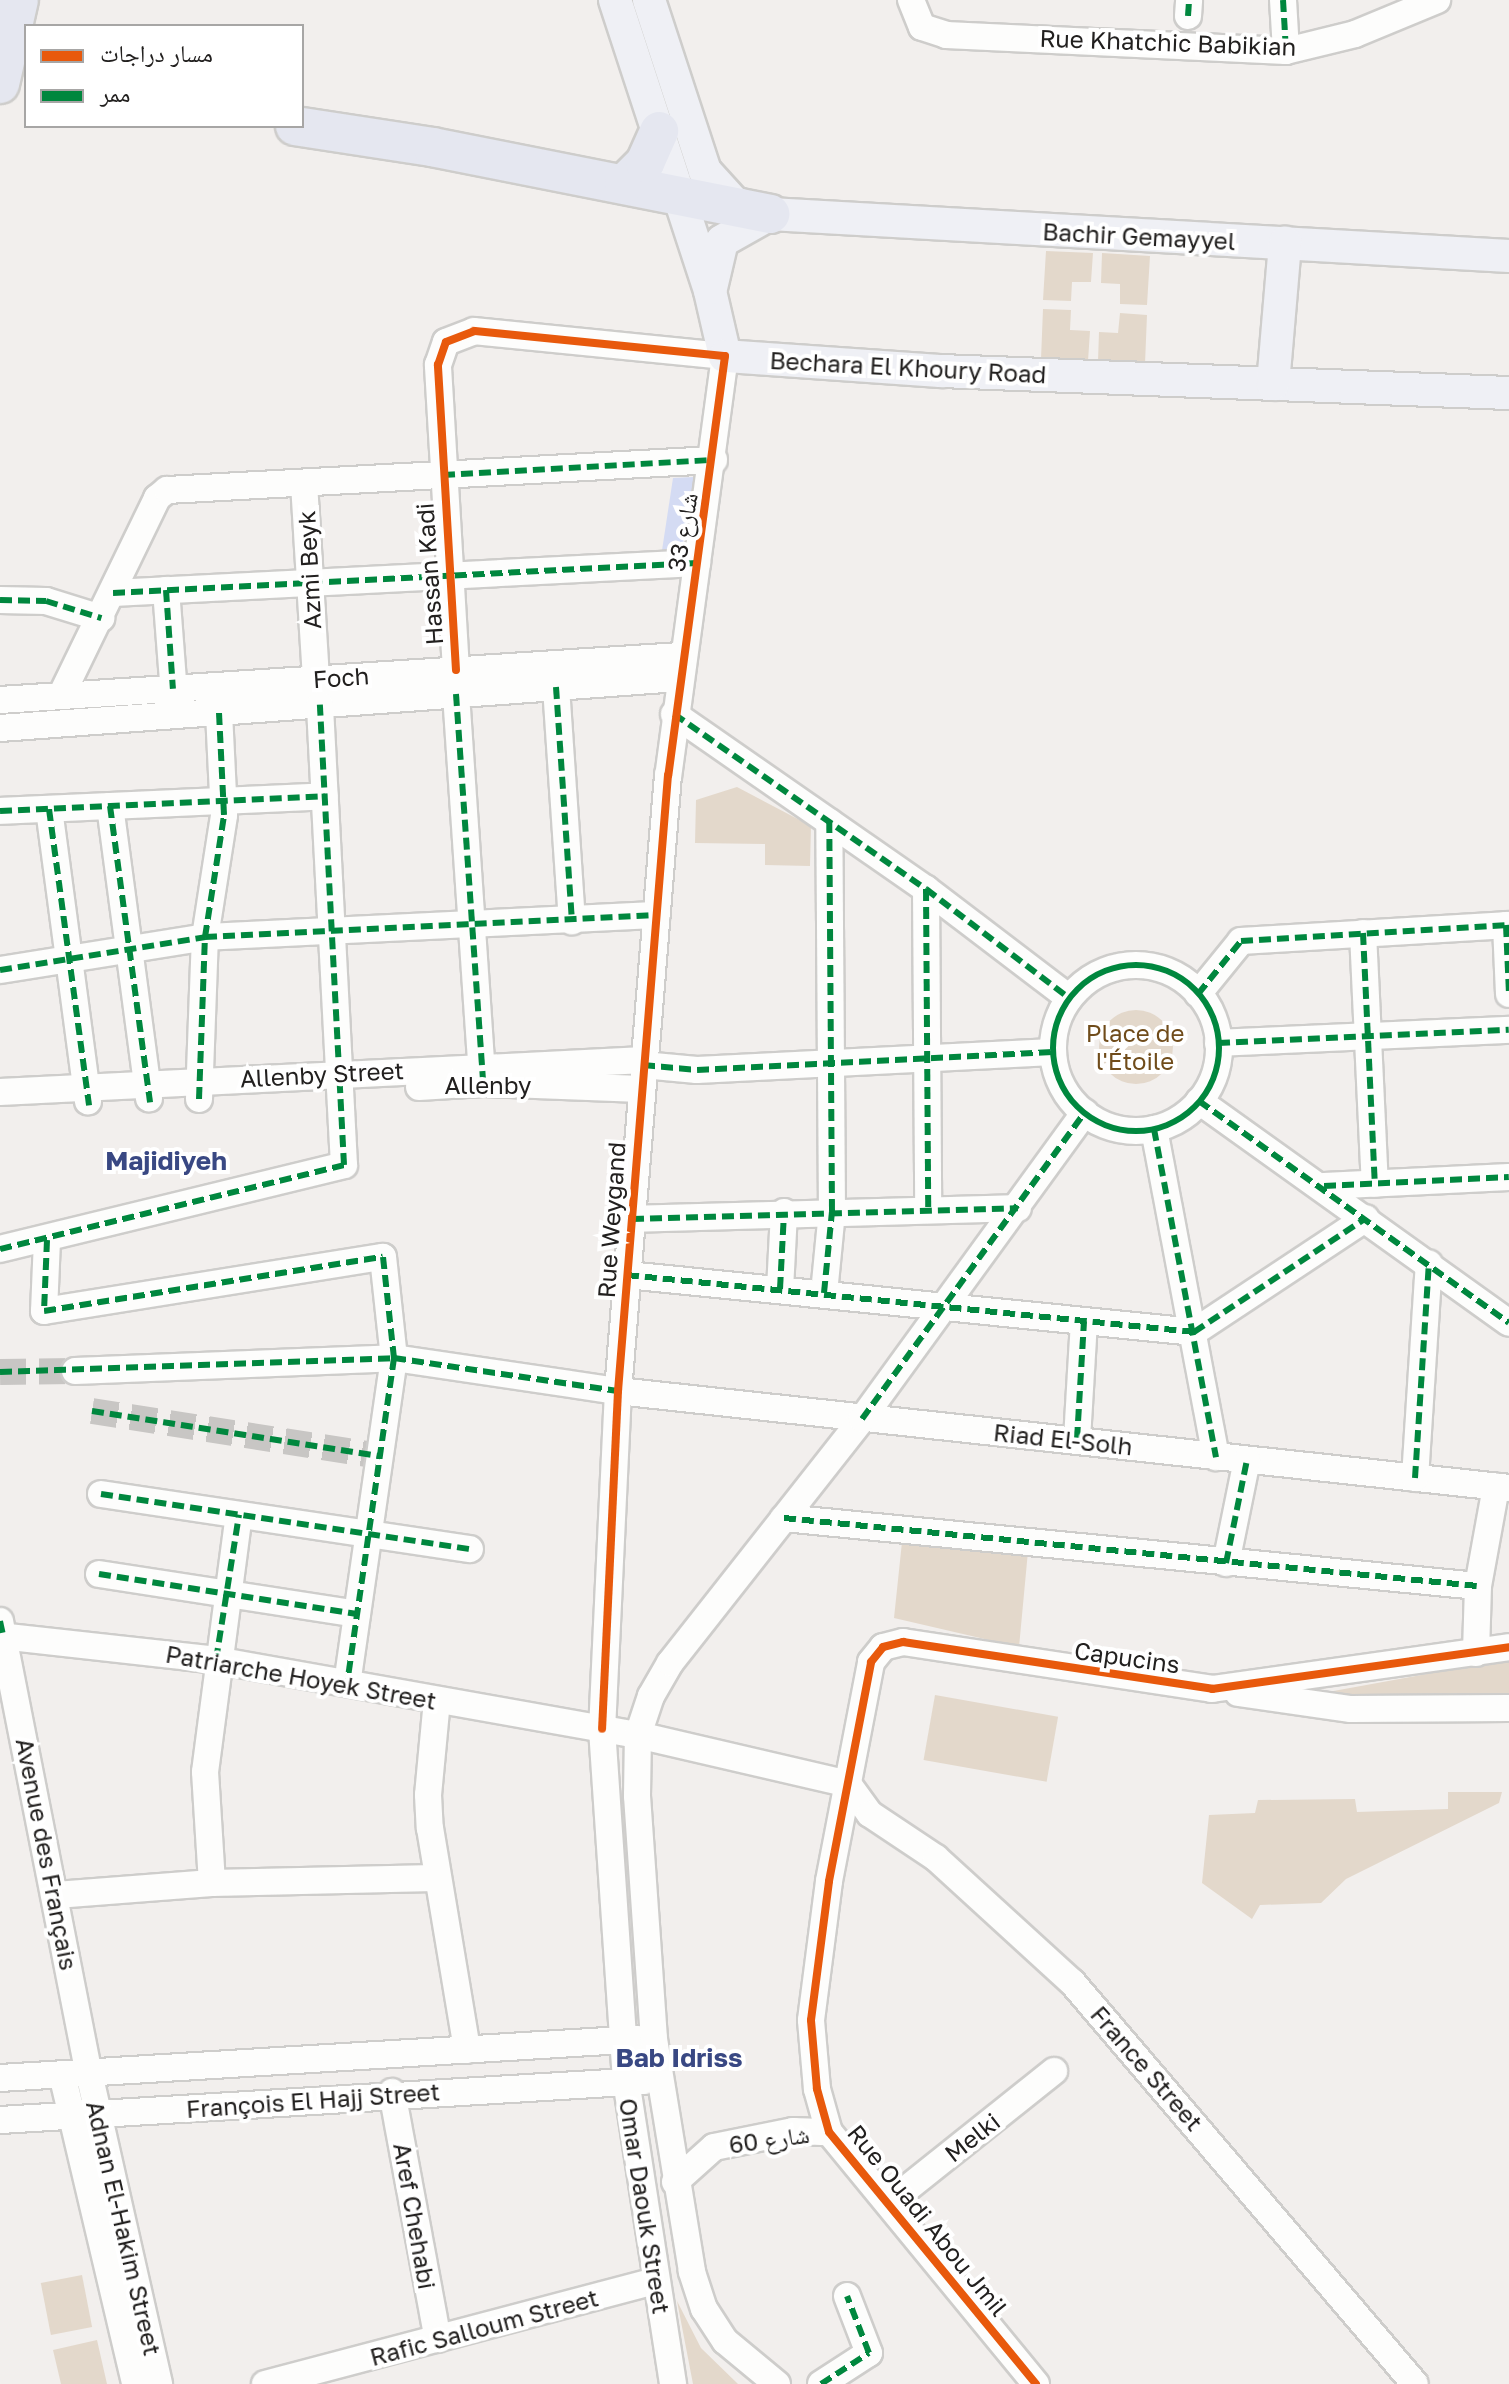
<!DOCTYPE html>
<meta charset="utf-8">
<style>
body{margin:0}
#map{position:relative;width:1509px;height:2384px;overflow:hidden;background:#f2efed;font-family:"Golos Text","Noto Naskh Arabic",sans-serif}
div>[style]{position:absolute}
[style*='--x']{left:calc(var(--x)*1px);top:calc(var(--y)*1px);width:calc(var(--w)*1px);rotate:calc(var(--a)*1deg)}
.green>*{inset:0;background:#e3d8cb;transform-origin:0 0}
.round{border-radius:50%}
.water>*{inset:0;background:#d4dbf3}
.minor-tunnel>*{height:26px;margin-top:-13px;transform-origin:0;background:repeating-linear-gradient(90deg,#c8c6c4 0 26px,transparent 0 39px)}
.roads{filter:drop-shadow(2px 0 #cecdcb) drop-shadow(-2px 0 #cecdcb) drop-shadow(0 2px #cecdcb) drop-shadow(0 -2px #cecdcb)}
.minor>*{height:26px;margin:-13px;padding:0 13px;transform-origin:13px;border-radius:13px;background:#fdfdfc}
.minor>.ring{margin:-13px;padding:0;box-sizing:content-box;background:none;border:26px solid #fdfdfc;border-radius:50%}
.major>*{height:32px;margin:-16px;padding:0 16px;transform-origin:16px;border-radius:16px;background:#eff0f5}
.highway>*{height:38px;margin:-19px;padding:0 19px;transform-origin:19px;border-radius:19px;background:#e5e7f0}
.quiet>*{height:6px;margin-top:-3px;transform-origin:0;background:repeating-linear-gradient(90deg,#00873e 0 12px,transparent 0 18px)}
.quiet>.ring{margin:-3px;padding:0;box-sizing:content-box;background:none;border:6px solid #00873e;border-radius:50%}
.cycleway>*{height:8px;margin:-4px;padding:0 4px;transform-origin:4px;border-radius:4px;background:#e8590c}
span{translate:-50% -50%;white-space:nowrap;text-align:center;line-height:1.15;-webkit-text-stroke:8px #fff;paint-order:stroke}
.street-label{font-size:24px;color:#22201f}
.park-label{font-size:24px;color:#704c1b}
.neighbourhood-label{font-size:26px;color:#394883;font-weight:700}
.legend{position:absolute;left:24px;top:24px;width:280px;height:104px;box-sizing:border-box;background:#fff;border:2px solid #a7a6a5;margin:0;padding:10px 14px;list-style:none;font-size:24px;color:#22201f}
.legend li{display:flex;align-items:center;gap:16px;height:40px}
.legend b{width:40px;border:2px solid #a7a6a5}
</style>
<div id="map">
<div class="green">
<div style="clip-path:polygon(1046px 251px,1093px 253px,1091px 282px,1072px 282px,1071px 301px,1043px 300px)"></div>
<div style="clip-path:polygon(1102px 253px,1150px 256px,1147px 305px,1120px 304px,1120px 284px,1101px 283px)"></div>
<div style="clip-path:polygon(1043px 309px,1071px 310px,1070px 330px,1090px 331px,1088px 361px,1041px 359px)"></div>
<div style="clip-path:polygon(1120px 313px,1147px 315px,1145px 364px,1098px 361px,1099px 332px,1118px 333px)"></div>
<div style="clip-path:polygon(737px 787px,811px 826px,810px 866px,765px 865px,765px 844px,695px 843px,696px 800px)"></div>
<div class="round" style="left:1099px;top:1010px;width:74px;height:74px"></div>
<div style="clip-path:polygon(902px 1542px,1028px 1551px,1019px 1647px,894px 1618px)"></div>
<div style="clip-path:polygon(1509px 1659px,1509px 1696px,1306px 1696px)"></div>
<div style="left:935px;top:1695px;width:125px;height:66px;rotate:10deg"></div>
<div style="clip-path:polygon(1448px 1792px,1502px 1792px,1499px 1803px,1346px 1879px,1321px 1903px,1260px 1905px,1252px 1919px,1202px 1883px,1209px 1815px,1255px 1813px,1258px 1800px,1355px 1799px,1357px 1812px,1448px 1809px)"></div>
<div style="left:82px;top:2275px;width:53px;height:42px;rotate:79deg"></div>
<div style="clip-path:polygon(677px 2301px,701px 2348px,738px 2384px,693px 2384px)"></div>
<div style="clip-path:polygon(97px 2340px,107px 2384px,61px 2384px,53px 2350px)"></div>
</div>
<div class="water">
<div style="clip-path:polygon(694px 477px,681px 556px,661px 557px,673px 478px)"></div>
</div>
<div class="minor-tunnel">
<div style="--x:0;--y:1372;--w:75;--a:-0.8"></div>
<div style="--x:92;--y:1411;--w:292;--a:8.9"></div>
</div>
<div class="roads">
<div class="minor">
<div style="--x:911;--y:0;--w:29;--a:68"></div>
<div style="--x:922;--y:27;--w:25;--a:18"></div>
<div style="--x:946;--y:35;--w:340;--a:2.7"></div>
<div style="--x:1286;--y:51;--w:71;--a:-13.8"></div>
<div style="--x:1355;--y:34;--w:89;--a:-22.5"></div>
<div style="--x:1283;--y:0;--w:51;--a:86.6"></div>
<div style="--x:1188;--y:16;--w:16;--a:-86"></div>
<div style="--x:304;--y:483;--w:212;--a:86.5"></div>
<div style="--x:166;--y:590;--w:116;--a:85.6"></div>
<div style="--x:113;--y:593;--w:585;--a:-2.94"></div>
<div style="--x:0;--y:600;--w:46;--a:1.2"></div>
<div style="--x:46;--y:601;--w:58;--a:17.2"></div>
<div style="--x:456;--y:670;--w:306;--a:-93.4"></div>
<div style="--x:438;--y:365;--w:24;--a:-71"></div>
<div style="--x:446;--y:342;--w:30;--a:-21"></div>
<div style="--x:474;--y:331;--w:252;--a:5.7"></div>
<div style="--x:725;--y:356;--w:423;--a:97.7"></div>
<div style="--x:668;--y:775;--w:618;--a:94.64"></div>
<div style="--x:618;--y:1391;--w:338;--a:92.7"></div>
<div style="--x:602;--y:1729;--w:352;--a:86.1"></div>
<div style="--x:626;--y:2080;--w:308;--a:81.2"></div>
<div style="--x:556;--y:687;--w:235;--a:86.1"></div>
<div style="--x:456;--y:694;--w:386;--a:86.1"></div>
<div style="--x:61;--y:696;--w:220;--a:-64.1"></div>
<div style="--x:157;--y:498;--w:13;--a:-39"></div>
<div style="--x:167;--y:490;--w:548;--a:-3.14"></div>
<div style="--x:0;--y:700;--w:682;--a:-3.7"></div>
<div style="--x:674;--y:714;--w:307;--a:34.8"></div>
<div style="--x:926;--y:889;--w:180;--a:37.3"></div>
<div style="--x:0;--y:728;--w:680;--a:-4.22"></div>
<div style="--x:110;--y:806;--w:295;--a:82.4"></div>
<div style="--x:49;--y:809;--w:295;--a:82.4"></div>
<div style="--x:0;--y:811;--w:325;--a:-2.6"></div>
<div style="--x:926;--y:889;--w:319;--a:89.6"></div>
<div style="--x:1506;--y:925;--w:69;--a:87.5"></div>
<div style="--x:1363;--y:933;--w:251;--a:87.3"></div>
<div class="ring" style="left:1053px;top:965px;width:140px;height:140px"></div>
<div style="--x:0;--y:970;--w:208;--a:-9.1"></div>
<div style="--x:205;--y:937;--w:452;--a:-2.8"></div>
<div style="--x:1198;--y:994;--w:68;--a:-50.9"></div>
<div style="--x:1241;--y:941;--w:268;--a:-3.4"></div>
<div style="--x:1218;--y:1043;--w:291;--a:-2.6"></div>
<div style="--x:643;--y:1065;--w:54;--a:5.3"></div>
<div style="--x:697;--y:1070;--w:356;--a:-2.9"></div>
<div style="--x:419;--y:1087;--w:64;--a:-3.6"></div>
<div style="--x:483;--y:1083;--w:158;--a:2.2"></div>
<div style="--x:0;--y:1092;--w:645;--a:-2.84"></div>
<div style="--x:199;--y:1099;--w:162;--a:-87.9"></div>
<div style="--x:205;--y:937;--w:123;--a:-81.1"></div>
<div style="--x:224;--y:815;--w:103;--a:-92.8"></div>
<div style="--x:1199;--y:1101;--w:381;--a:35.6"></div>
<div style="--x:1154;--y:1129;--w:334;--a:79.3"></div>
<div style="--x:1324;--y:1186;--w:185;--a:-2.8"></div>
<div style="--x:632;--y:1219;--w:386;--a:-1.6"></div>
<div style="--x:47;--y:1240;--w:71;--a:92.4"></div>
<div style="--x:44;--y:1311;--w:343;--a:-9.1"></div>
<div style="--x:383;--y:1257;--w:102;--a:83.8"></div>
<div style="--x:394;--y:1358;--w:328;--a:98.2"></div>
<div style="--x:0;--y:1249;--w:354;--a:-13.7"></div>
<div style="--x:344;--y:1165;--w:461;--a:-93"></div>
<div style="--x:627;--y:1275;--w:570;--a:5.74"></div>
<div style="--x:1194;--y:1332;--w:206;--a:-33.5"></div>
<div style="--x:780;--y:1289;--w:77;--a:-87"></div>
<div style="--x:824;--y:1293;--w:82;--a:-84.4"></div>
<div style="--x:832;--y:1211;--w:389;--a:-90.4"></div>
<div style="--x:75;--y:1371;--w:319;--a:-2.3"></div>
<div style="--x:394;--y:1358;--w:226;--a:8.4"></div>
<div style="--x:618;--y:1391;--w:896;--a:6.21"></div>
<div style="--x:1077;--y:1439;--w:118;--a:-86.6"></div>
<div style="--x:1415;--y:1478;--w:215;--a:-86.3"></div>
<div style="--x:101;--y:1494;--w:373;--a:8.5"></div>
<div style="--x:784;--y:1518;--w:697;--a:5.6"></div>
<div style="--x:1226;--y:1563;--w:105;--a:-78.5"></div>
<div style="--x:99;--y:1574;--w:261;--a:8.8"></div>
<div style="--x:0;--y:1621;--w:461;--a:78.9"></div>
<div style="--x:89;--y:2073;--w:319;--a:77.3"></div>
<div style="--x:0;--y:1636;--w:217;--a:6.3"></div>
<div style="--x:216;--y:1660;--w:429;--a:10.1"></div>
<div style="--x:638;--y:1735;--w:216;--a:13.1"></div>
<div style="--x:1476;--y:1653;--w:67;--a:-88.3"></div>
<div style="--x:1478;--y:1586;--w:101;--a:-79.7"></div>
<div style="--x:1238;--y:1693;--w:114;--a:8.1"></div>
<div style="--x:1351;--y:1709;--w:158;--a:-0.4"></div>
<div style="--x:437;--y:1700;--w:95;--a:95.4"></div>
<div style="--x:428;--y:1795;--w:33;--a:87"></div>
<div style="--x:430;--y:1828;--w:225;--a:80.5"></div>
<div style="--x:848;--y:1784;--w:37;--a:54"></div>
<div style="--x:870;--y:1814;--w:79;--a:33.7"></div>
<div style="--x:936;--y:1858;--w:184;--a:42.4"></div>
<div style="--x:1072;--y:1982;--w:528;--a:49.53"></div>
<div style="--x:212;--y:1883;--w:111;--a:-93.6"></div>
<div style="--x:205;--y:1772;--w:259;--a:-82.5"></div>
<div style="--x:56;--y:1895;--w:156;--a:-4.4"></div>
<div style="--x:212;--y:1883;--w:223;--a:-1.3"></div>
<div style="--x:62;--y:2074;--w:318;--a:76.7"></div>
<div style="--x:0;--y:2078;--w:640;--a:-3.49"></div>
<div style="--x:392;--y:2092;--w:251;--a:79.5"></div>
<div style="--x:0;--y:2120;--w:645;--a:-3.47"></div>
<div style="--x:675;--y:2182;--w:52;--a:-41.9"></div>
<div style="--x:714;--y:2147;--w:81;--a:-11.4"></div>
<div style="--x:793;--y:2131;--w:36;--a:2"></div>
<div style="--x:890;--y:2202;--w:210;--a:-38.6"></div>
<div style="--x:265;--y:2384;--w:404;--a:-14.8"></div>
<div style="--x:777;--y:2384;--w:67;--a:-140.4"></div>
<div style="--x:725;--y:2341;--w:38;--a:-123"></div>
<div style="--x:704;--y:2309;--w:40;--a:-108"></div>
<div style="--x:692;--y:2271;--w:235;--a:-99.3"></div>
<div style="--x:654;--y:2039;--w:244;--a:-94"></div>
<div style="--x:637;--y:1796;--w:61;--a:-89.1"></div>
<div style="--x:638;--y:1735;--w:41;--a:-71.6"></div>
<div style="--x:651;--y:1696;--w:38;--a:-60"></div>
<div style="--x:670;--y:1663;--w:310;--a:-51.8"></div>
<div style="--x:862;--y:1419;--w:379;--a:-54"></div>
<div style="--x:821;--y:2384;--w:57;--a:-32.9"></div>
<div style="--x:869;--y:2353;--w:61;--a:-111.1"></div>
<div style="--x:1036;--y:2384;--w:326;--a:-129.4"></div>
<div style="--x:829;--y:2132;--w:45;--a:-105.6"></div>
<div style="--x:817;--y:2089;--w:69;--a:-95"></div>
<div style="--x:811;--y:2020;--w:140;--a:-82.6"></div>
<div style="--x:829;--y:1881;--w:223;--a:-79.1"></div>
<div style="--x:871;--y:1662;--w:19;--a:-51"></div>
<div style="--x:883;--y:1647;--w:21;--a:-14"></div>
<div style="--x:903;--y:1642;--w:313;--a:8.6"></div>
<div style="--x:1212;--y:1689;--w:300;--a:-8"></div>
</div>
<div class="major">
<div style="--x:615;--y:0;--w:306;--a:71.9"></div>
<div style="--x:710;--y:291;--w:67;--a:77"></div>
<div style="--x:725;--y:356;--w:217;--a:4"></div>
<div style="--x:941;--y:371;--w:568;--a:2.22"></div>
<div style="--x:649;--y:0;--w:180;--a:71.9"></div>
<div style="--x:705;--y:171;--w:43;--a:47.8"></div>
<div style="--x:734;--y:203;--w:38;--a:17"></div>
<div style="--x:770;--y:214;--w:740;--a:3.25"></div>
<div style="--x:711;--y:288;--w:48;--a:-76.8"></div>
<div style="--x:722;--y:241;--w:55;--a:-29.4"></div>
<div style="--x:1273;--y:384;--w:142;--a:-85.1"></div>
</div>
<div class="highway">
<div style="--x:0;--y:84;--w:86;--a:-77.3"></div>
<div style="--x:295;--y:126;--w:139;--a:8.7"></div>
<div style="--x:432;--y:147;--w:345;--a:11.2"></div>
<div style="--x:624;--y:184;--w:30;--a:-45"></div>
<div style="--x:645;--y:163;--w:35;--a:-66"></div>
</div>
</div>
<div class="quiet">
<div style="--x:1283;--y:0;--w:51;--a:86.6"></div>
<div style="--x:1188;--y:16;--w:16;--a:-86"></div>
<div style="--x:443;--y:475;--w:271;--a:-3.2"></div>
<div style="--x:166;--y:590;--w:99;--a:86"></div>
<div style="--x:113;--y:593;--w:585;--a:-2.94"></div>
<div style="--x:0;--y:600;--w:46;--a:1.2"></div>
<div style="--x:46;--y:601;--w:58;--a:17.2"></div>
<div style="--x:556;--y:687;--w:235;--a:86.1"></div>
<div style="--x:456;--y:694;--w:390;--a:86"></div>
<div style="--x:674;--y:714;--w:307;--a:34.8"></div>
<div style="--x:926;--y:889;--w:180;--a:37.3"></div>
<div style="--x:110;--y:806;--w:299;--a:82.3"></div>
<div style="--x:49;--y:809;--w:299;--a:82.3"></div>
<div style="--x:0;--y:811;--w:325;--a:-2.6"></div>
<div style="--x:926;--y:889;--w:319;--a:89.6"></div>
<div style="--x:1506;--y:925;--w:69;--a:87.5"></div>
<div style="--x:1363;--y:933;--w:251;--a:87.3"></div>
<div class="ring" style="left:1053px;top:965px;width:160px;height:160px"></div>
<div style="--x:0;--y:970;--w:208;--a:-9.1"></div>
<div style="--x:205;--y:937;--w:452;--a:-2.8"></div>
<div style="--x:1198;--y:994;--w:68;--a:-50.9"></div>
<div style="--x:1241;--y:941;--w:268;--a:-3.4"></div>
<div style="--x:1218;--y:1043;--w:291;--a:-2.6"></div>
<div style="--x:643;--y:1065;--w:54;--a:5.3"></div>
<div style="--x:697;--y:1070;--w:356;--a:-2.9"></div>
<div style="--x:199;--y:1099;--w:162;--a:-87.9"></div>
<div style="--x:205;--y:937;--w:123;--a:-81.1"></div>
<div style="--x:224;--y:815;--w:103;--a:-92.8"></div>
<div style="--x:1199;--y:1101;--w:381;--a:35.6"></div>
<div style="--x:1154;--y:1129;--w:334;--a:79.3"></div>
<div style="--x:1324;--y:1186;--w:185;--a:-2.8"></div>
<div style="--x:632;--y:1219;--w:386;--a:-1.6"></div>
<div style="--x:47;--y:1240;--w:71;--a:92.4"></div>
<div style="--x:44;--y:1311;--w:343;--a:-9.1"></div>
<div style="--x:383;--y:1257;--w:102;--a:83.8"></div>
<div style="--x:394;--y:1358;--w:328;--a:98.2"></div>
<div style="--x:0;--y:1249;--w:354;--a:-13.7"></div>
<div style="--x:344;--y:1165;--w:461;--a:-93"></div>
<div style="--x:627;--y:1275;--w:570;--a:5.74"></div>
<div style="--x:1194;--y:1332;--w:206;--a:-33.5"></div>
<div style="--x:780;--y:1289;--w:77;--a:-87"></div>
<div style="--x:824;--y:1293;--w:82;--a:-84.4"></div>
<div style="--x:832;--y:1211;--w:389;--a:-90.4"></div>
<div style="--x:0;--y:1372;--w:394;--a:-2"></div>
<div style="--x:394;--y:1358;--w:226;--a:8.4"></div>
<div style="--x:92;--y:1411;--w:292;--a:8.9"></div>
<div style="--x:862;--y:1419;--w:379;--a:-54"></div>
<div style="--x:1077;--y:1439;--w:118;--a:-86.6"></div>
<div style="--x:1415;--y:1478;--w:215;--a:-86.3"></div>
<div style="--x:101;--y:1494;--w:373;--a:8.5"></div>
<div style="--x:784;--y:1518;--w:697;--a:5.6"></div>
<div style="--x:1226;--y:1563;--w:105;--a:-78.5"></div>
<div style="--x:99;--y:1574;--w:261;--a:8.8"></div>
<div style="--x:0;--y:1621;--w:14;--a:78"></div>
<div style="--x:216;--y:1660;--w:147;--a:-81"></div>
<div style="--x:821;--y:2384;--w:57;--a:-32.9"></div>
<div style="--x:869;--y:2353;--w:61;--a:-111.1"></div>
</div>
<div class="cycleway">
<div style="--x:456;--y:670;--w:306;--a:-93.4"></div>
<div style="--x:438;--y:365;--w:24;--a:-71"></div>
<div style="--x:446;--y:342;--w:30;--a:-21"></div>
<div style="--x:474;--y:331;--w:252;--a:5.7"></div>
<div style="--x:725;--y:356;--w:423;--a:97.7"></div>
<div style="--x:668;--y:775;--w:618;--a:94.64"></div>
<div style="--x:618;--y:1391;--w:338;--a:92.7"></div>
<div style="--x:1036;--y:2384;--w:326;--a:-129.4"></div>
<div style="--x:829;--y:2132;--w:45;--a:-105.6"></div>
<div style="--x:817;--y:2089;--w:69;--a:-95"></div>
<div style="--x:811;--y:2020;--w:140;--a:-82.6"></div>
<div style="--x:829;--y:1881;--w:223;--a:-79.1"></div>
<div style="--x:871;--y:1662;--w:19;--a:-51"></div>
<div style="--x:883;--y:1647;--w:21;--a:-14"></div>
<div style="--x:903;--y:1642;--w:313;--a:8.6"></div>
<div style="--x:1212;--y:1689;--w:300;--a:-8"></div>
</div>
<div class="street-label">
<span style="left:1168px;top:42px;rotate:2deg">Rue Khatchic Babikian</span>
<span style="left:1139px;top:236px;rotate:3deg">Bachir Gemayyel</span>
<span style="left:908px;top:367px;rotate:3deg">Bechara El Khoury Road</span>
<span style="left:682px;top:532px;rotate:-80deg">شارع 33</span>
<span style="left:309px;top:570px;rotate:-93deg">Azmi Beyk</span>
<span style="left:429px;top:574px;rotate:-94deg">Hassan Kadi</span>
<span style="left:341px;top:677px;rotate:-4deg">Foch</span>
<span style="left:322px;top:1074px;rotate:-3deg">Allenby Street</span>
<span style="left:488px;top:1085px">Allenby</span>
<span style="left:611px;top:1220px;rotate:-86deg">Rue Weygand</span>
<span style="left:1063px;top:1439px;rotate:6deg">Riad El-Solh</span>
<span style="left:1127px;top:1657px;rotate:8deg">Capucins</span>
<span style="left:301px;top:1677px;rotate:10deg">Patriarche Hoyek Street</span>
<span style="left:47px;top:1854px;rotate:79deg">Avenue des Français</span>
<span style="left:1147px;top:2068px;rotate:49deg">France Street</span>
<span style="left:313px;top:2100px;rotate:-4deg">François El Hajj Street</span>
<span style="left:972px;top:2137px;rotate:-38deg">Melki</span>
<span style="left:769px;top:2139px;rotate:-8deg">شارع 60</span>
<span style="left:645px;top:2206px;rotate:81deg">Omar Daouk Street</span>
<span style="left:415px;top:2216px;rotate:80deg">Aref Chehabi</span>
<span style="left:928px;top:2220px;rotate:51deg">Rue Ouadi Abou Jmil</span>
<span style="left:124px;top:2228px;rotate:77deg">Adnan El-Hakim Street</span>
<span style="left:484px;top:2327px;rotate:-15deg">Rafic Salloum Street</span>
</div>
<div class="park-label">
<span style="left:1135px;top:1047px">Place de<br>l'Étoile</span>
</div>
<div class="neighbourhood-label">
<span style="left:166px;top:1161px">Majidiyeh</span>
<span style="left:679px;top:2058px">Bab Idriss</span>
</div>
<ul class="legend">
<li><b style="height:10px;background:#e8590c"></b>مسار دراجات</li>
<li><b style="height:10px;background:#00873e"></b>ممر</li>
</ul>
</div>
